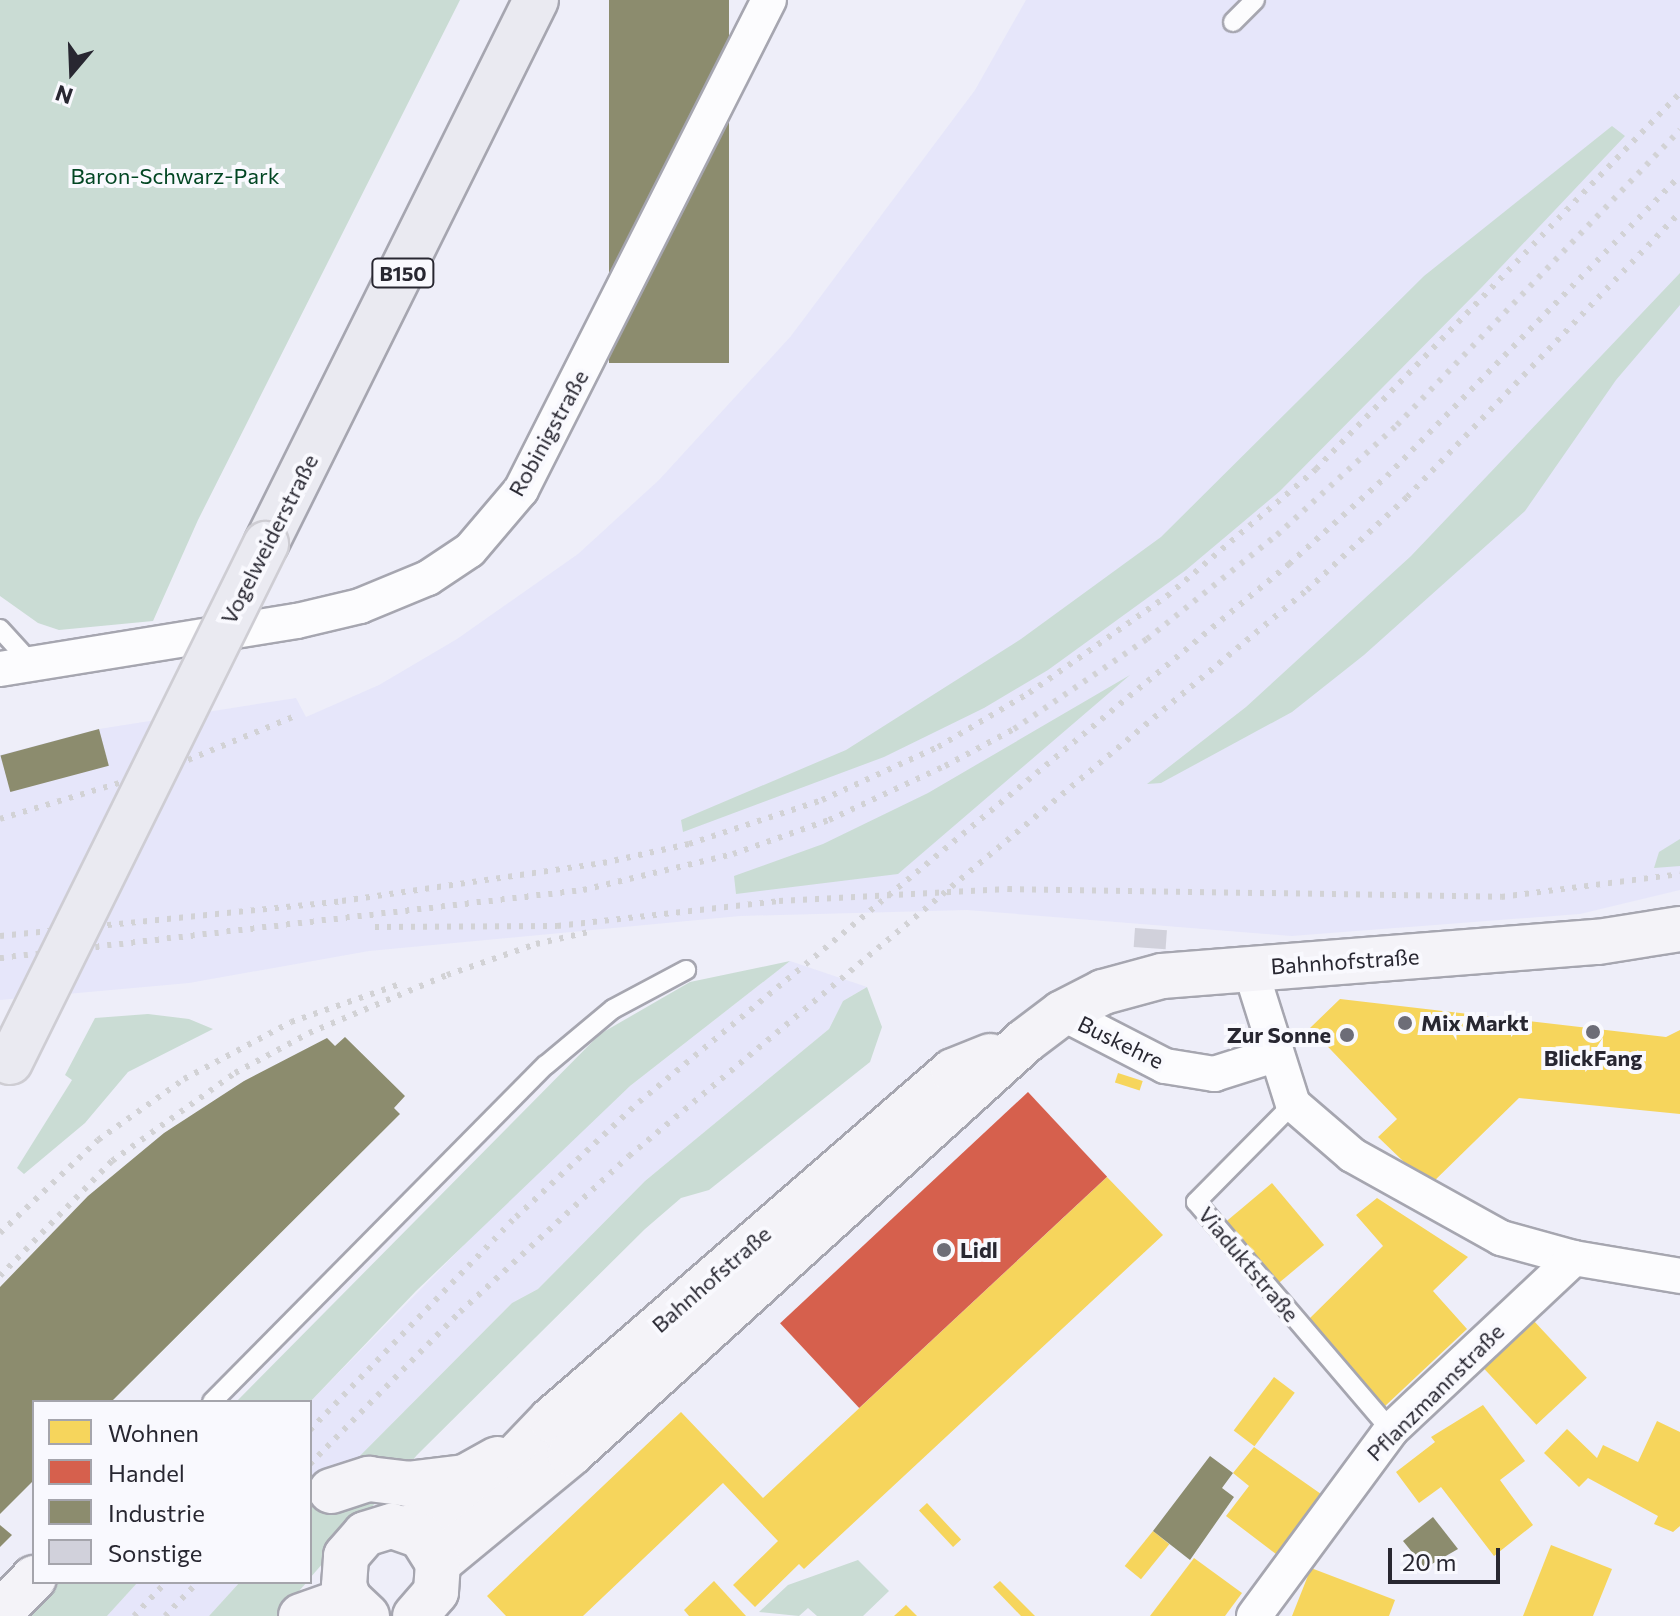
<!DOCTYPE html>
<meta charset="utf-8">
<style>
body{margin:0}
#map{position:relative;width:1680px;height:1616px;overflow:hidden;background:#eeeef9;font-family:Commissioner,sans-serif}
div>[style]{position:absolute}
[style*='--x']{left:calc(var(--x)*1px);top:calc(var(--y)*1px);width:calc(var(--w)*1px);rotate:calc(var(--a)*1deg)}
.built>*{inset:0;background:#e6e6fa}
.green>*{inset:0;background:#cadcd4}
.homes>*{inset:0;background:#f6d55c;transform-origin:0 0}
.shops>*{inset:0;background:#d6604d;transform-origin:0 0}
.industry>*{inset:0;background:#8c8c6e;transform-origin:0 0}
.building>*{inset:0;background:#d1d1db;transform-origin:0 0}
.roads{filter:drop-shadow(2px 0 #a6a6b0) drop-shadow(-2px 0 #a6a6b0) drop-shadow(0 2px #a6a6b0) drop-shadow(0 -2px #a6a6b0)}
.service>*{height:18px;margin:-9px;padding:0 9px;transform-origin:9px;border-radius:9px;background:#fcfcfe}
.minor>*{height:34px;margin:-17px;padding:0 17px;transform-origin:17px;border-radius:17px;background:#fcfcfe}
.secondary>*{height:44px;margin:-22px;padding:0 22px;transform-origin:22px;border-radius:22px;background:#f4f3f8}
.primary>*{height:44px;margin:-22px;padding:0 22px;transform-origin:22px;border-radius:22px;background:#eaeaf1}
.rail>*{height:6px;margin-top:-3px;transform-origin:0;background:repeating-linear-gradient(90deg,#d2d2d5 0 4px,transparent 0 12px)}
.bridges{filter:drop-shadow(2px 0 #cecdd3) drop-shadow(-2px 0 #cecdd3) drop-shadow(0 2px #cecdd3) drop-shadow(0 -2px #cecdd3)}
.primary-bridge>*{height:44px;margin:-22px;padding:0 22px;transform-origin:22px;border-radius:22px;background:#eaeaf1}
.dots>*{width:22px;height:22px;translate:-50% -50%;box-sizing:border-box;border:4px solid #f9f9fe;border-radius:50%}
span{translate:-50% -50%;white-space:nowrap;text-align:center;line-height:1.15;-webkit-text-stroke:8px #f9f9fe;paint-order:stroke}
.shield-label span{padding:2px 6px;background:#f9f9fe;border:2px solid;border-radius:6px;-webkit-text-stroke-width:0}
.shield-label{font-size:20px;color:#282731;font-weight:700}
.park-label{font-size:22px;color:#024623}
.street-label{font-size:22px;color:#282731}
.poi-label{font-size:22px;color:#282731;font-weight:700}
.left{translate:0 -50%;text-align:left}
.right{translate:-100% -50%;text-align:right}
.legend{position:absolute;left:32px;top:1400px;width:280px;height:184px;box-sizing:border-box;background:#f9f9fe;border:2px solid #a5a5ac;margin:0;padding:10px 14px;list-style:none;font-size:24px;color:#282731}
.legend li{display:flex;align-items:center;gap:16px;height:40px}
.legend b{width:40px;border:2px solid #a5a5ac}
.north{position:absolute;left:32px;top:32px;width:80px;height:80px;-webkit-text-stroke:6px #f9f9fe;paint-order:stroke;rotate:199deg;font-size:22px;font-weight:700;line-height:32px;text-align:center;color:#282731}
.north::after{content:'';display:block;margin:auto;width:28px;height:36px;background:#282731;clip-path:polygon(50% 0,100% 100%,50% 72%,0 100%)}
.scale{position:absolute;left:1388px;top:1548px;width:112px;height:36px;box-sizing:border-box;border:4px solid #282731;border-top:0;padding-left:10px;font-size:24px;line-height:28px;white-space:nowrap;color:#282731;-webkit-text-stroke:6px #f9f9fe;paint-order:stroke}
</style>
<div id="map">
<div class="built">
<div style="clip-path:polygon(1026px 0,1680px 0,1680px 890px,1580px 914px,1291px 936px,967px 910px,740px 916px,369px 951px,189px 983px,0 1000px,0 755px,99px 729px,296px 698px,306px 717px,379px 685px,457px 639px,578px 554px,659px 480px,791px 336px,975px 90px)"></div>
<div style="clip-path:polygon(790px 961px,867px 987px,843px 1001px,829px 1029px,645px 1181px,538px 1289px,512px 1303px,310px 1506px,310px 1402px,523px 1185px,630px 1086px)"></div>
<div style="clip-path:polygon(138px 1582px,240px 1582px,209px 1616px,107px 1616px)"></div>
</div>
<div class="green">
<div style="clip-path:polygon(0 0,460px 0,198px 520px,153px 621px,59px 630px,38px 623px,0 596px)"></div>
<div style="clip-path:polygon(1612px 126px,1625px 136px,1482px 287px,1280px 491px,1186px 570px,1048px 670px,984px 708px,884px 757px,683px 832px,681px 820px,846px 750px,1021px 639px,1161px 537px,1424px 276px)"></div>
<div style="clip-path:polygon(1680px 273px,1680px 305px,1616px 380px,1525px 511px,1364px 655px,1292px 712px,1161px 783px,1147px 784px,1246px 707px,1411px 556px)"></div>
<div style="clip-path:polygon(1130px 675px,898px 874px,736px 894px,734px 876px,823px 844px,928px 793px)"></div>
<div style="clip-path:polygon(1680px 839px,1680px 866px,1654px 868px,1659px 852px)"></div>
<div style="clip-path:polygon(790px 961px,630px 1086px,416px 1291px,310px 1402px,236px 1402px,600px 1034px,690px 982px)"></div>
<div style="clip-path:polygon(867px 987px,882px 1027px,870px 1062px,709px 1190px,681px 1198px,645px 1229px,417px 1455px,310px 1578px,310px 1506px,512px 1303px,538px 1289px,645px 1181px,829px 1029px,843px 1001px)"></div>
<div style="clip-path:polygon(148px 1014px,189px 1019px,213px 1029px,128px 1072px,85px 1123px,24px 1174px,17px 1168px,72px 1080px,65px 1075px,95px 1018px)"></div>
<div style="clip-path:polygon(858px 1560px,889px 1591px,863px 1616px,817px 1616px,808px 1608px,799px 1616px,759px 1612px,788px 1585px)"></div>
<div style="clip-path:polygon(60px 1582px,138px 1582px,107px 1616px,27px 1616px)"></div>
<div style="clip-path:polygon(240px 1582px,307px 1582px,277px 1616px,209px 1616px)"></div>
</div>
<div class="homes">
<div style="clip-path:polygon(1340px 999px,1666px 1037px,1680px 1030px,1680px 1114px,1519px 1098px,1429px 1186px,1378px 1137px,1397px 1119px,1310px 1028px)"></div>
<div style="left:1118px;top:1073px;width:26px;height:10px;rotate:18deg"></div>
<div style="clip-path:polygon(1107px 1177px,1163px 1235px,804px 1569px,799px 1564px,755px 1607px,733px 1585px,778px 1541px,723px 1483px,583px 1616px,506px 1616px,487px 1596px,681px 1412px,763px 1498px)"></div>
<div style="left:1272px;top:1183px;width:81px;height:61px;rotate:50deg"></div>
<div style="clip-path:polygon(1377px 1198px,1468px 1257px,1433px 1291px,1467px 1329px,1384px 1407px,1308px 1320px,1383px 1246px,1356px 1215px)"></div>
<div style="left:1533px;top:1320px;width:79px;height:69px;rotate:47deg"></div>
<div style="left:1274px;top:1377px;width:26px;height:67px;rotate:37deg"></div>
<div style="clip-path:polygon(1483px 1405px,1525px 1461px,1500px 1480px,1533px 1525px,1494px 1556px,1441px 1487px,1419px 1503px,1396px 1472px,1435px 1442px,1431px 1437px)"></div>
<div style="clip-path:polygon(1657px 1421px,1680px 1432px,1680px 1526px,1673px 1532px,1654px 1524px,1658px 1516px,1588px 1478px,1579px 1487px,1544px 1453px,1567px 1429px,1597px 1458px,1603px 1445px,1638px 1462px)"></div>
<div style="clip-path:polygon(1254px 1447px,1321px 1494px,1276px 1554px,1226px 1516px,1249px 1486px,1233px 1473px)"></div>
<div style="left:927px;top:1503px;width:50px;height:11px;rotate:47deg"></div>
<div style="left:1153px;top:1531px;width:21px;height:45px;rotate:39deg"></div>
<div style="clip-path:polygon(1551px 1545px,1612px 1569px,1593px 1616px,1523px 1616px)"></div>
<div style="clip-path:polygon(1194px 1558px,1242px 1593px,1225px 1616px,1150px 1616px)"></div>
<div style="clip-path:polygon(1311px 1568px,1395px 1600px,1389px 1616px,1292px 1616px)"></div>
<div style="clip-path:polygon(714px 1581px,746px 1616px,689px 1616px,684px 1610px)"></div>
<div style="clip-path:polygon(1000px 1581px,1035px 1616px,1021px 1616px,993px 1587px)"></div>
<div style="clip-path:polygon(906px 1605px,917px 1616px,894px 1616px)"></div>
</div>
<div class="shops">
<div style="left:1028px;top:1092px;width:116px;height:339px;rotate:47deg"></div>
</div>
<div class="industry">
<div style="left:609px;top:0;width:120px;height:363px"></div>
<div style="left:99px;top:729px;width:38px;height:102px;rotate:75deg"></div>
<div style="clip-path:polygon(345px 1037px,405px 1096px,394px 1108px,400px 1114px,111px 1402px,34px 1402px,34px 1480px,0 1514px,0 1287px,88px 1196px,164px 1133px,244px 1081px,327px 1038px,335px 1046px)"></div>
<div style="clip-path:polygon(1210px 1456px,1233px 1473px,1222px 1488px,1234px 1497px,1190px 1560px,1153px 1531px)"></div>
<div style="clip-path:polygon(1433px 1517px,1458px 1549px,1425px 1568px,1403px 1541px)"></div>
<div style="clip-path:polygon(0 1525px,12px 1535px,0 1547px)"></div>
</div>
<div class="building">
<div style="left:1135px;top:928px;width:32px;height:19px;rotate:4deg"></div>
</div>
<div class="roads">
<div class="service">
<div style="--x:1233;--y:22;--w:31;--a:-45"></div>
<div style="--x:0;--y:629;--w:47;--a:47.6"></div>
<div style="--x:1293;--y:1104;--w:138;--a:134.7"></div>
<div style="--x:1196;--y:1202;--w:300;--a:49.5"></div>
<div style="--x:212;--y:1402;--w:474;--a:-45.3"></div>
<div style="--x:546;--y:1065;--w:87;--a:-39.9"></div>
<div style="--x:613;--y:1009;--w:83;--a:-28.1"></div>
</div>
<div class="minor">
<div style="--x:0;--y:669;--w:301;--a:-9.2"></div>
<div style="--x:297;--y:621;--w:65;--a:-13.4"></div>
<div style="--x:360;--y:606;--w:74;--a:-22.4"></div>
<div style="--x:428;--y:578;--w:50;--a:-33.7"></div>
<div style="--x:470;--y:550;--w:79;--a:-49.6"></div>
<div style="--x:521;--y:490;--w:549;--a:-63.16"></div>
<div style="--x:1250;--y:968;--w:143;--a:72.5"></div>
<div style="--x:1293;--y:1104;--w:78;--a:40.8"></div>
<div style="--x:1352;--y:1155;--w:171;--a:29.1"></div>
<div style="--x:1501;--y:1238;--w:76;--a:15.3"></div>
<div style="--x:1574;--y:1258;--w:108;--a:9.6"></div>
<div style="--x:1062;--y:1013;--w:116;--a:27.2"></div>
<div style="--x:1165;--y:1066;--w:50;--a:9.3"></div>
<div style="--x:1214;--y:1074;--w:63;--a:-17.6"></div>
<div style="--x:1254;--y:1616;--w:231;--a:-53.6"></div>
<div style="--x:1391;--y:1430;--w:251;--a:-43.2"></div>
</div>
<div class="secondary">
<div style="--x:331;--y:1491;--w:40;--a:-18"></div>
<div style="--x:369;--y:1479;--w:38;--a:7"></div>
<div style="--x:407;--y:1484;--w:58;--a:-6.9"></div>
<div style="--x:465;--y:1477;--w:37;--a:-29"></div>
<div style="--x:406;--y:1528;--w:32;--a:-11"></div>
<div style="--x:437;--y:1522;--w:62;--a:-35.2"></div>
<div style="--x:488;--y:1486;--w:91;--a:-46.3"></div>
<div style="--x:551;--y:1420;--w:532;--a:-40.96"></div>
<div style="--x:953;--y:1071;--w:40;--a:-22"></div>
<div style="--x:438;--y:1563;--w:171;--a:-39.5"></div>
<div style="--x:570;--y:1454;--w:614;--a:-42.23"></div>
<div style="--x:1025;--y:1041;--w:46;--a:-37.1"></div>
<div style="--x:1062;--y:1013;--w:46;--a:-27.1"></div>
<div style="--x:1103;--y:992;--w:61;--a:-15.2"></div>
<div style="--x:1162;--y:976;--w:437;--a:-4.5"></div>
<div style="--x:1598;--y:942;--w:83;--a:-9"></div>
<div style="--x:0;--y:1613;--w:49;--a:-45.8"></div>
<div style="--x:301;--y:1616;--w:51;--a:-19.5"></div>
<div style="--x:367;--y:1616;--w:25;--a:-137"></div>
<div style="--x:349;--y:1599;--w:14;--a:-111"></div>
<div style="--x:344;--y:1586;--w:30;--a:-86"></div>
<div style="--x:346;--y:1556;--w:29;--a:-49"></div>
<div style="--x:365;--y:1534;--w:28;--a:-17"></div>
<div style="--x:392;--y:1526;--w:31;--a:19"></div>
<div style="--x:421;--y:1536;--w:32;--a:58"></div>
<div style="--x:438;--y:1563;--w:29;--a:94"></div>
<div style="--x:436;--y:1592;--w:32;--a:131"></div>
</div>
<div class="primary">
<div style="--x:266;--y:544;--w:607;--a:-63.6"></div>
</div>
</div>
<div class="rail">
<div style="--x:0;--y:819;--w:173;--a:-16.8"></div>
<div style="--x:166;--y:769;--w:137;--a:-22.3"></div>
<div style="--x:375;--y:927;--w:182;--a:-0.3"></div>
<div style="--x:557;--y:926;--w:223;--a:-6.4"></div>
<div style="--x:779;--y:901;--w:229;--a:-3"></div>
<div style="--x:1008;--y:889;--w:493;--a:0.9"></div>
<div style="--x:1501;--y:897;--w:180;--a:-7.3"></div>
<div style="--x:0;--y:936;--w:344;--a:-5.8"></div>
<div style="--x:342;--y:901;--w:264;--a:-8.3"></div>
<div style="--x:603;--y:863;--w:88;--a:-12.5"></div>
<div style="--x:689;--y:844;--w:140;--a:-18.3"></div>
<div style="--x:822;--y:800;--w:128;--a:-24.6"></div>
<div style="--x:938;--y:747;--w:106;--a:-30.7"></div>
<div style="--x:1029;--y:693;--w:169;--a:-35.1"></div>
<div style="--x:1167;--y:596;--w:196;--a:-40.4"></div>
<div style="--x:1316;--y:469;--w:523;--a:-45.93"></div>
<div style="--x:0;--y:958;--w:587;--a:-6.65"></div>
<div style="--x:583;--y:890;--w:154;--a:-13.5"></div>
<div style="--x:733;--y:854;--w:102;--a:-19.5"></div>
<div style="--x:829;--y:820;--w:128;--a:-25"></div>
<div style="--x:945;--y:766;--w:78;--a:-28.2"></div>
<div style="--x:1014;--y:729;--w:161;--a:-34.1"></div>
<div style="--x:1147;--y:639;--w:166;--a:-38.7"></div>
<div style="--x:1277;--y:535;--w:163;--a:-42.5"></div>
<div style="--x:1397;--y:425;--w:409;--a:-46.2"></div>
<div style="--x:0;--y:1233;--w:135;--a:-43.5"></div>
<div style="--x:98;--y:1140;--w:105;--a:-35.3"></div>
<div style="--x:184;--y:1079;--w:121;--a:-28"></div>
<div style="--x:291;--y:1022;--w:119;--a:-19.2"></div>
<div style="--x:0;--y:1276;--w:161;--a:-45.8"></div>
<div style="--x:112;--y:1161;--w:151;--a:-35.6"></div>
<div style="--x:235;--y:1073;--w:84;--a:-28.4"></div>
<div style="--x:309;--y:1033;--w:150;--a:-22.8"></div>
<div style="--x:447;--y:975;--w:94;--a:-19.2"></div>
<div style="--x:536;--y:944;--w:58;--a:-12.8"></div>
<div style="--x:310;--y:1430;--w:296;--a:-46"></div>
<div style="--x:516;--y:1217;--w:168;--a:-43.1"></div>
<div style="--x:639;--y:1102;--w:844;--a:-39.61"></div>
<div style="--x:1289;--y:564;--w:132;--a:-41.9"></div>
<div style="--x:1387;--y:476;--w:419;--a:-45.7"></div>
<div style="--x:310;--y:1464;--w:214;--a:-45.4"></div>
<div style="--x:460;--y:1312;--w:230;--a:-42.7"></div>
<div style="--x:629;--y:1156;--w:883;--a:-39.86"></div>
<div style="--x:1307;--y:590;--w:137;--a:-42.9"></div>
<div style="--x:1407;--y:497;--w:395;--a:-46.2"></div>
<div style="--x:134;--y:1616;--w:47;--a:-46.7"></div>
<div style="--x:165;--y:1616;--w:47;--a:-45.9"></div>
</div>
<div class="bridges">
<div class="primary-bridge">
<div style="--x:10;--y:1062;--w:578;--a:-63.7"></div>
</div>
</div>
<div class="dots">
<div style="left:1405px;top:1023px;background:#6d6d77"></div>
<div style="left:1593px;top:1032px;background:#6d6d77"></div>
<div style="left:1347px;top:1035px;background:#6d6d77"></div>
<div style="left:944px;top:1250px;background:#6d6d77"></div>
</div>
<div class="shield-label">
<span style="left:403px;top:273px">B150</span>
</div>
<div class="park-label">
<span style="left:175px;top:176px">Baron-Schwarz-Park</span>
</div>
<div class="street-label">
<span style="left:548px;top:433px;rotate:-61deg">Robinigstraße</span>
<span style="left:269px;top:539px;rotate:-63deg">Vogelweiderstraße</span>
<span style="left:1345px;top:961px;rotate:-4deg">Bahnhofstraße</span>
<span style="left:1121px;top:1042px;rotate:26deg">Buskehre</span>
<span style="left:1249px;top:1264px;rotate:50deg">Viaduktstraße</span>
<span style="left:711px;top:1279px;rotate:-41deg">Bahnhofstraße</span>
<span style="left:1435px;top:1392px;rotate:-45deg">Pflanzmannstraße</span>
</div>
<div class="poi-label">
<span class="left" style="left:1421px;top:1023px">Mix Markt</span>
<span class="right" style="left:1331px;top:1035px">Zur Sonne</span>
<span style="left:1593px;top:1058px">BlickFang</span>
<span class="left" style="left:960px;top:1250px">Lidl</span>
</div>
<ul class="legend">
<li><b style="height:22px;background:#f6d55c"></b>Wohnen</li>
<li><b style="height:22px;background:#d6604d"></b>Handel</li>
<li><b style="height:22px;background:#8c8c6e"></b>Industrie</li>
<li><b style="height:22px;background:#d1d1db"></b>Sonstige</li>
</ul>
<div class="north">N</div>
<div class="scale">20 m</div>
</div>
